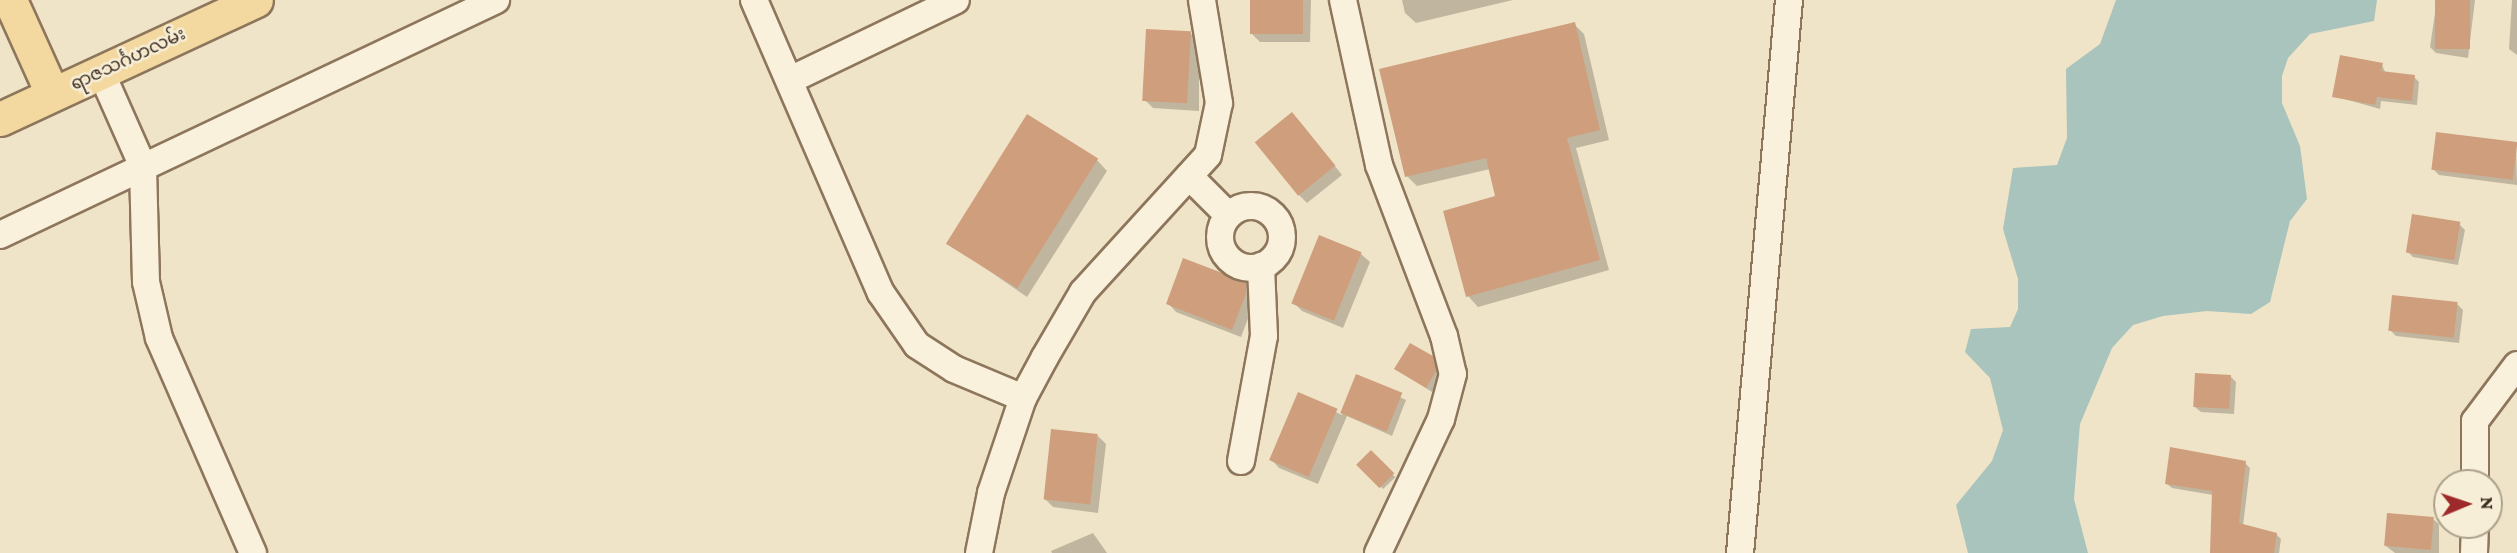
<!DOCTYPE html>
<meta charset="utf-8">
<style>
body{margin:0}
#map{position:relative;width:2517px;height:553px;overflow:hidden;background:#f0e4c8;font-family:"Crimson Pro","Noto Sans Myanmar",serif}
div>[style]{position:absolute}
[style*='--x']{left:calc(var(--x)*1px);top:calc(var(--y)*1px);width:calc(var(--w)*1px);rotate:calc(var(--a)*1deg)}
.water>*{inset:0;background:#a9c4bc}
.shadow>*{inset:0;background:#0003;transform-origin:0 0}
.building>*{inset:0;background:#cf9f7d;transform-origin:0 0}
.roads{filter:drop-shadow(2px 0 #8d765c) drop-shadow(-2px 0 #8d765c) drop-shadow(0 2px #8d765c) drop-shadow(0 -2px #8d765c)}
.minor>*{height:26px;margin:-13px;padding:0 13px;transform-origin:13px;border-radius:13px;background:#faf1dc}
.minor>.ring{margin:-13px;padding:0;box-sizing:content-box;background:none;border:26px solid #faf1dc;border-radius:50%}
.major>*{height:33px;margin:-16.5px;padding:0 16.5px;transform-origin:16.5px;border-radius:16.5px;background:#f3d9a0}
span{translate:-50% -50%;white-space:nowrap;text-align:center;line-height:1.15;-webkit-text-stroke:5px #f7eed8;paint-order:stroke}
.street-label{font-size:18px;color:#3d2e20}
.north{position:absolute;left:2433px;top:469px;width:70px;height:70px;box-sizing:border-box;background:#f7eed8;border:2px solid #ada18e;border-radius:50%;rotate:88deg;font-size:19px;font-weight:700;line-height:28px;text-align:center;color:#3d2e20}
.north::after{content:'';display:block;margin:auto;width:24px;height:32px;background:#9e2a2b;clip-path:polygon(50% 0,100% 100%,50% 72%,0 100%)}
</style>
<div id="map">
<div class="water">
<div style="clip-path:polygon(2116px 0,2377px 0,2374px 21px,2310px 34px,2288px 58px,2282px 76px,2282px 103px,2300px 146px,2307px 199px,2290px 221px,2270px 302px,2251px 314px,2207px 311px,2163px 316px,2133px 325px,2112px 348px,2080px 424px,2074px 499px,2088px 553px,1968px 553px,1956px 505px,1992px 461px,2003px 430px,1990px 378px,1965px 352px,1971px 329px,2010px 327px,2018px 309px,2018px 279px,2003px 229px,2013px 168px,2057px 165px,2067px 138px,2066px 69px,2100px 44px)"></div>
</div>
<div class="shadow">
<div style="clip-path:polygon(1252px 0,1311px 0,1310px 42px,1260px 42px,1251px 33px)"></div>
<div style="clip-path:polygon(1402px 0,1513px 0,1416px 23px,1405px 13px)"></div>
<div style="clip-path:polygon(2437px 0,2475px 0,2468px 58px,2436px 53px,2430px 47px)"></div>
<div style="clip-path:polygon(2512px 0,2517px 0,2517px 55px,2509px 49px)"></div>
<div style="clip-path:polygon(1574px 24px,1584px 34px,1609px 140px,1576px 148px,1609px 270px,1478px 307px,1468px 296px,1498px 198px,1490px 169px,1417px 186px,1407px 176px)"></div>
<div style="clip-path:polygon(1190px 33px,1199px 41px,1199px 111px,1153px 108px,1145px 100px)"></div>
<div style="clip-path:polygon(2382px 65px,2386px 74px,2414px 77px,2419px 82px,2417px 105px,2381px 101px,2380px 109px,2334px 96px)"></div>
<div style="clip-path:polygon(1300px 122px,1342px 175px,1307px 203px,1299px 195px)"></div>
<div style="clip-path:polygon(2516px 144px,2517px 185px,2439px 175px,2433px 169px)"></div>
<div style="clip-path:polygon(1097px 160px,1107px 171px,1027px 297px,947px 242px)"></div>
<div style="clip-path:polygon(2459px 224px,2465px 230px,2458px 265px,2413px 257px,2407px 251px)"></div>
<div style="clip-path:polygon(1361px 254px,1370px 262px,1343px 328px,1302px 311px,1293px 302px)"></div>
<div style="clip-path:polygon(1245px 283px,1254px 292px,1254px 303px,1241px 337px,1176px 312px,1168px 303px)"></div>
<div style="clip-path:polygon(2457px 304px,2463px 310px,2459px 343px,2396px 336px,2390px 330px)"></div>
<div style="clip-path:polygon(1431px 357px,1441px 377px,1432px 392px,1396px 369px)"></div>
<div style="clip-path:polygon(1357px 376px,1406px 400px,1392px 436px,1347px 416px,1318px 484px,1279px 468px,1271px 459px,1299px 394px,1342px 415px)"></div>
<div style="clip-path:polygon(2230px 376px,2236px 382px,2234px 414px,2201px 412px,2195px 407px)"></div>
<div style="clip-path:polygon(1098px 436px,1106px 444px,1098px 513px,1053px 507px,1045px 499px)"></div>
<div style="left:1371px;top:452px;width:35px;height:17px;rotate:46deg"></div>
<div style="clip-path:polygon(2245px 463px,2250px 468px,2243px 526px,2276px 534px,2281px 539px,2279px 553px,2212px 553px,2213px 495px,2172px 488px,2167px 484px)"></div>
<div style="clip-path:polygon(2433px 519px,2439px 524px,2439px 553px,2395px 553px,2386px 546px)"></div>
<div style="clip-path:polygon(1093px 533px,1107px 553px,1052px 553px,1051px 551px)"></div>
</div>
<div class="building">
<div style="left:1250px;top:0;width:53px;height:34px"></div>
<div style="left:2435px;top:0;width:35px;height:49px"></div>
<div style="clip-path:polygon(1575px 22px,1600px 130px,1567px 138px,1600px 260px,1466px 297px,1443px 211px,1495px 196px,1486px 158px,1405px 177px,1379px 69px)"></div>
<div style="left:1146px;top:29px;width:45px;height:72px;rotate:3deg"></div>
<div style="clip-path:polygon(2340px 55px,2383px 63px,2381px 71px,2415px 75px,2412px 101px,2377px 97px,2375px 105px,2332px 97px)"></div>
<div style="left:1292px;top:112px;width:69px;height:48px;rotate:51deg"></div>
<div style="left:1027px;top:114px;width:84px;height:153px;rotate:32deg"></div>
<div style="left:2436px;top:132px;width:82px;height:38px;rotate:7deg"></div>
<div style="left:2412px;top:214px;width:49px;height:39px;rotate:9deg"></div>
<div style="left:1319px;top:235px;width:46px;height:74px;rotate:22deg"></div>
<div style="clip-path:polygon(1183px 258px,1246px 282px,1246px 294px,1232px 330px,1166px 304px)"></div>
<div style="left:2392px;top:295px;width:66px;height:36px;rotate:6deg"></div>
<div style="clip-path:polygon(1410px 343px,1433px 356px,1436px 371px,1426px 388px,1394px 369px)"></div>
<div style="left:2195px;top:373px;width:36px;height:34px;rotate:3deg"></div>
<div style="left:1356px;top:374px;width:50px;height:42px;rotate:22deg"></div>
<div style="left:1298px;top:392px;width:43px;height:74px;rotate:23deg"></div>
<div style="left:1051px;top:429px;width:47px;height:71px;rotate:6deg"></div>
<div style="clip-path:polygon(2170px 447px,2246px 461px,2239px 523px,2277px 533px,2274px 553px,2210px 553px,2212px 491px,2165px 484px)"></div>
<div style="left:1371px;top:450px;width:33px;height:21px;rotate:45deg"></div>
<div style="left:2387px;top:513px;width:47px;height:33px;rotate:5deg"></div>
</div>
<div class="roads">
<div class="minor">
<div style="--x:754;--y:0;--w:319;--a:66.6"></div>
<div style="--x:881;--y:293;--w:63;--a:55.3"></div>
<div style="--x:917;--y:345;--w:44;--a:33"></div>
<div style="--x:954;--y:369;--w:75;--a:22.8"></div>
<div style="--x:1343;--y:0;--w:169;--a:77.7"></div>
<div style="--x:1379;--y:165;--w:183;--a:69.2"></div>
<div style="--x:1444;--y:336;--w:39;--a:77"></div>
<div style="--x:1453;--y:374;--w:47;--a:104.9"></div>
<div style="--x:1441;--y:419;--w:148;--a:115.2"></div>
<div style="--x:101;--y:72;--w:104;--a:66.1"></div>
<div style="--x:143;--y:167;--w:115;--a:88.5"></div>
<div style="--x:146;--y:282;--w:57;--a:76.9"></div>
<div style="--x:159;--y:338;--w:235;--a:66.4"></div>
<div style="--x:790;--y:80;--w:184;--a:-25.7"></div>
<div style="--x:1189;--y:176;--w:55;--a:45"></div>
<div class="ring" style="left:1220px;top:206px;width:36px;height:36px"></div>
<div style="--x:0;--y:235;--w:549;--a:-25.35"></div>
<div style="--x:1241;--y:461;--w:127;--a:-79.6"></div>
<div style="--x:1264;--y:336;--w:70;--a:-92.5"></div>
<div style="--x:2475;--y:483;--w:62;--a:-90"></div>
<div style="--x:2475;--y:421;--w:70;--a:-53.1"></div>
<div style="--x:979;--y:553;--w:61;--a:-78.7"></div>
<div style="--x:991;--y:493;--w:100;--a:-71.4"></div>
<div style="--x:1023;--y:398;--w:47;--a:-61.8"></div>
<div style="--x:1045;--y:357;--w:75;--a:-59.7"></div>
<div style="--x:1083;--y:292;--w:185;--a:-47.6"></div>
<div style="--x:1208;--y:155;--w:53;--a:-78.1"></div>
<div style="--x:1219;--y:103;--w:104;--a:-99.4"></div>
<div style="--x:1740;--y:553;--w:555;--a:-84.94"></div>
<div style="--x:2474;--y:553;--w:28;--a:-88"></div>
</div>
<div class="major">
<div style="--x:10;--y:0;--w:102;--a:65.7"></div>
<div style="--x:0;--y:119;--w:282;--a:-24.9"></div>
</div>
</div>
<div class="street-label">
<span style="left:128px;top:59px;rotate:-25deg">ရာဇသင်္ဂဟလမ်း</span>
</div>
<div class="north">N</div>
</div>
